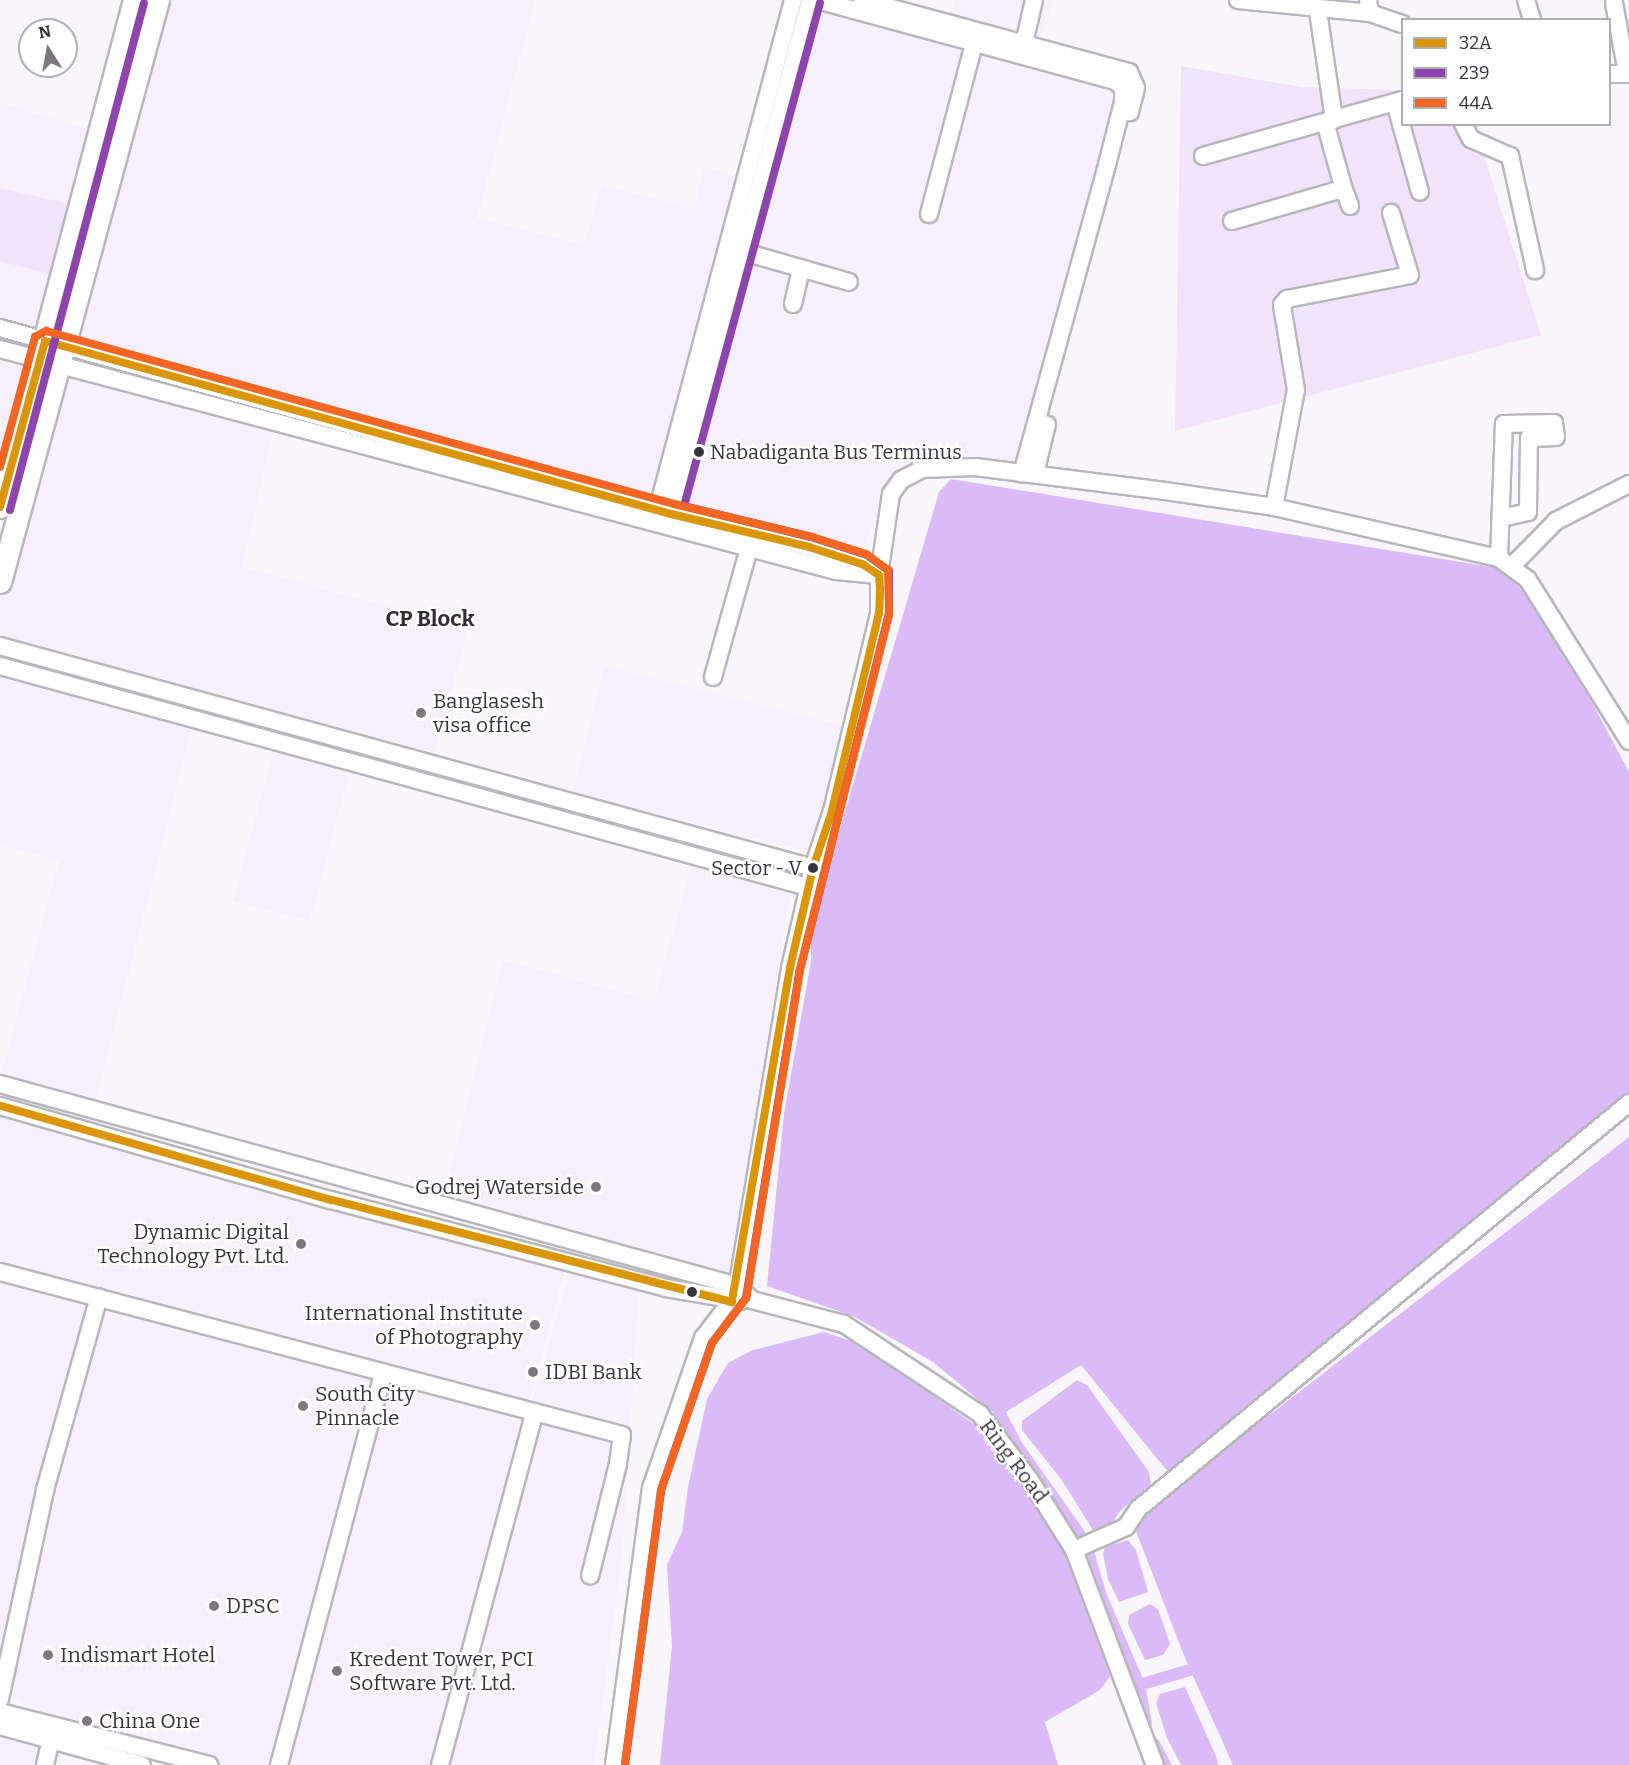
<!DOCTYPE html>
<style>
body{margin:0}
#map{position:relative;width:1629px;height:1765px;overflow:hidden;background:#f9f6fb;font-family:Bitter,serif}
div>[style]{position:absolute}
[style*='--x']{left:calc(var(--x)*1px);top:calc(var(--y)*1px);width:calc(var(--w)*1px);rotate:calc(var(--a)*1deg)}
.built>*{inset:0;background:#f6effd;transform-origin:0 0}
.green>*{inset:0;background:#f0e4fa}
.water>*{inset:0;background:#dabaf7}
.canal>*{height:12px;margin:-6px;padding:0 6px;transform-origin:6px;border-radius:6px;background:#dabaf7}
.roads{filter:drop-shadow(2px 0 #b8b6bb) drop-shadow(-2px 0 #b8b6bb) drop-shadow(0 2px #b8b6bb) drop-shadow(0 -2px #b8b6bb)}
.minor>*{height:16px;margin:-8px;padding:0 8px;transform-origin:8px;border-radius:8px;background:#fefefe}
.major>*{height:21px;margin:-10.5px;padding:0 10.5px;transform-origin:10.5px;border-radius:10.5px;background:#fefefe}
.bus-1>*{height:8px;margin:-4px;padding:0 4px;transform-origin:4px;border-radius:4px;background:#da9509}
.bus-2>*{height:8px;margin:-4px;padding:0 4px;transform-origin:4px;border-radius:4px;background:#8e44ad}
.bus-3>*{height:8px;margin:-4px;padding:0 4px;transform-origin:4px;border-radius:4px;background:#f26522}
.dots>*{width:16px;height:16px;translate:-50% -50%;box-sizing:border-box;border:3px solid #fff;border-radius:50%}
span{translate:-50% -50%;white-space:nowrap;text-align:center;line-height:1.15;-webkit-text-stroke:4.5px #fff;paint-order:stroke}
.bus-label{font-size:20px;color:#38343b}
.left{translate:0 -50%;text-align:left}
.right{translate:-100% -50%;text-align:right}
.poi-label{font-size:21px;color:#38343b}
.street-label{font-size:21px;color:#38343b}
.neighbourhood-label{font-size:22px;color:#322b39;font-weight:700}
.legend{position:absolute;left:1401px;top:18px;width:210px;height:108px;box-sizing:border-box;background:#fff;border:2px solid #afaeb1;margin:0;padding:8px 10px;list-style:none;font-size:18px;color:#38343b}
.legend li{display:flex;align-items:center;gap:12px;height:30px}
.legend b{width:30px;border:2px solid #afaeb1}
.north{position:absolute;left:18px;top:18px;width:60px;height:60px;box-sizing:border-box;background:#fff;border:2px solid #afaeb1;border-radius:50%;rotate:349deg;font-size:16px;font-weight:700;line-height:24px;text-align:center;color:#38343b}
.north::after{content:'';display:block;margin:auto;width:21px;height:27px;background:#7c787e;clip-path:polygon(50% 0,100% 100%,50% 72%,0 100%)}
</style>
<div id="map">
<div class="built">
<div style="clip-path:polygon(161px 0,535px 0,477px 218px,584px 245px,602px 185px,694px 210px,704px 167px,751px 181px,663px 504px,70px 343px)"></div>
<div style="clip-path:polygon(806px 0,1124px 87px,1024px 467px,946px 458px,923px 461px,890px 482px,863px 550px,669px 507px)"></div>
<div style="clip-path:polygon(954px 0,1053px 0,1039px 47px,947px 25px)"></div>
<div style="clip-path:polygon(0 103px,96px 132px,42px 333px,0 322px)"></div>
<div style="clip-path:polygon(0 355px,30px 363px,0 479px)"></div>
<div style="clip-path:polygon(60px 367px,274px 427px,242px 567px,468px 629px,433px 757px,0 641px,0 600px)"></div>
<div style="left:604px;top:667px;width:247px;height:130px;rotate:14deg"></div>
<div style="clip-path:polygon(0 671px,193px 723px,94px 1107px,0 1080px,59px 861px,0 844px)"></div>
<div style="left:275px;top:745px;width:79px;height:161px;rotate:15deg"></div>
<div style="clip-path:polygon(692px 863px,790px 894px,733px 1279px,443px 1200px,503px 960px,654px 1002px)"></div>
<div style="left:0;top:1110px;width:587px;height:158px;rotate:15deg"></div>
<div style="clip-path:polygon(571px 1270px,639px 1287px,622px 1554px,594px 1765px,279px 1765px,386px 1382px,526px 1419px)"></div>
<div style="clip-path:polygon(0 1279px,373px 1377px,272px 1765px,181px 1765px,131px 1752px,0 1691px)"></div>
<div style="clip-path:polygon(0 1733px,42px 1744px,36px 1765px,0 1765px)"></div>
</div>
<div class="green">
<div style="clip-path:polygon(1181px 66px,1301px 87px,1402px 90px,1402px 124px,1474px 125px,1541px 335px,1175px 431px)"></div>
<div style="clip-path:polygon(0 188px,73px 205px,53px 275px,0 261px)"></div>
</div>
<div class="water">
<div style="clip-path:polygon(951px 479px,1498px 568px,1541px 607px,1629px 772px,1629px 1099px,1168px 1472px,1081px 1365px,1006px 1412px,993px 1412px,933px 1362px,855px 1317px,767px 1286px,784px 1114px,811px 961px,811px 928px,939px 492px)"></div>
<div style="clip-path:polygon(1629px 1137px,1629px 1765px,1233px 1765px,1185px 1658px,1134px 1526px,1145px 1511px)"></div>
<div style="clip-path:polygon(824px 1332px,857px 1343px,978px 1427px,1043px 1514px,1064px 1551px,1110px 1676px,1100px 1690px,1045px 1722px,1058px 1765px,660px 1765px,672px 1646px,667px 1565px,682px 1532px,688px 1487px,707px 1399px,728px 1363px,753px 1350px)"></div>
<div style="clip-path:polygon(1077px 1380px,1087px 1385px,1149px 1472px,1151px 1484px,1119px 1512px,1110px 1527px,1093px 1530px,1061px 1479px,1022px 1430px,1022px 1421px)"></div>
<div style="clip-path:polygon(1128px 1540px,1136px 1550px,1148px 1592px,1119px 1602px,1108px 1579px,1103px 1554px,1105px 1547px)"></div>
<div style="clip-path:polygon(1150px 1604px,1158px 1609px,1170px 1644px,1163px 1655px,1145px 1660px,1128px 1624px,1129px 1615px)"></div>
<div style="clip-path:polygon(1185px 1687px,1216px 1756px,1218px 1765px,1181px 1765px,1167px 1738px,1156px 1703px,1160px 1694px)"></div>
</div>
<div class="canal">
<div style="--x:999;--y:1412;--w:38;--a:62"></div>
<div style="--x:1017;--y:1446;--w:118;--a:54.7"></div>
<div style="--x:1085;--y:1542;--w:56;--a:73.5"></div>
<div style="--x:1101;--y:1596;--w:97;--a:66.9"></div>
<div style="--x:1146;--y:1723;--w:39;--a:-100"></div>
<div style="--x:1139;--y:1685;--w:53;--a:-16.4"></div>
<div style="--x:1154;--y:1744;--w:24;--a:62"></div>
</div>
<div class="roads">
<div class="minor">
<div style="--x:817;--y:0;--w:309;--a:15.2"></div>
<div style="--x:1115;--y:81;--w:10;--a:37"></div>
<div style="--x:1123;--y:87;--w:15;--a:90"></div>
<div style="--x:1123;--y:102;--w:65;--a:104.3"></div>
<div style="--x:1107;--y:165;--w:320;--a:105.4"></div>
<div style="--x:862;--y:0;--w:277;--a:15.1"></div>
<div style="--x:1129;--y:72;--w:17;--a:66"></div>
<div style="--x:1136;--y:88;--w:25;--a:104"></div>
<div style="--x:1238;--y:0;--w:133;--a:5.6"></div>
<div style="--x:1368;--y:0;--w:13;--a:81"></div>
<div style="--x:1370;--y:13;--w:34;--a:19"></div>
<div style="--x:1526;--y:0;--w:21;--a:73"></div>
<div style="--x:1614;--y:3;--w:71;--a:79.5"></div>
<div style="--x:1318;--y:11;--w:110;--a:81.6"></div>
<div style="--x:1022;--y:52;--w:53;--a:-77"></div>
<div style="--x:1610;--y:74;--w:19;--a:0"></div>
<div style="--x:1395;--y:102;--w:93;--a:74.5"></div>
<div style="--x:1325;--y:122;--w:71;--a:74.4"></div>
<div style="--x:1463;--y:124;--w:17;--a:62"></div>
<div style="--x:1471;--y:139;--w:43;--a:23.6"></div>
<div style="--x:1510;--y:156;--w:117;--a:77.6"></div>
<div style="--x:1203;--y:156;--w:207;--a:-15.7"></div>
<div style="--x:929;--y:214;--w:188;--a:-75.2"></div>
<div style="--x:1232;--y:221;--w:111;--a:-16.2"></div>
<div style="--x:1339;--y:190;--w:6;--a:18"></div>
<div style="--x:1345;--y:192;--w:15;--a:70"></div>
<div style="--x:744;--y:252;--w:109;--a:15.9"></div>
<div style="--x:793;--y:304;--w:36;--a:-77"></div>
<div style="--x:0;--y:328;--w:696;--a:15.49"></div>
<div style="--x:671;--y:514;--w:142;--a:13.4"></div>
<div style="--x:809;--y:547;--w:56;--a:17.8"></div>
<div style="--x:862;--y:564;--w:20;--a:33"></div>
<div style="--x:0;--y:349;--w:865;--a:14.87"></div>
<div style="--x:836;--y:571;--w:42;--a:5.4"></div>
<div style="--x:1035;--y:474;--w:51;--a:-76.5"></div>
<div style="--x:1274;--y:507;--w:119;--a:-79.4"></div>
<div style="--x:1296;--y:390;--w:86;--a:-99.4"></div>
<div style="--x:1282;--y:305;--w:8;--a:-50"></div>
<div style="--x:1287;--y:299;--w:125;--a:-11"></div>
<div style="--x:1410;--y:275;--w:65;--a:-107"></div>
<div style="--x:655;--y:519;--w:537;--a:-75.11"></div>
<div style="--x:669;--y:523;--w:542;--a:-74.91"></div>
<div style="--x:1499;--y:558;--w:134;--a:-87.9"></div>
<div style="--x:1504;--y:424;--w:50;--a:-1.1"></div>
<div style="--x:1554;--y:423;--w:14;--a:82"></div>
<div style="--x:1556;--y:437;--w:27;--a:178"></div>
<div style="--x:1529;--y:438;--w:74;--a:90.8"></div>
<div style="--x:1528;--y:512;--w:27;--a:167"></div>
<div style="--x:1512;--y:566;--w:63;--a:-45.6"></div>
<div style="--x:1556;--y:521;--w:82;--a:-26.9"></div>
<div style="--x:0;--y:646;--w:843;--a:15.27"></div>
<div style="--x:0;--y:666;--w:838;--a:15.3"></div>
<div style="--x:713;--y:677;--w:134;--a:-74.4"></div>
<div style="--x:0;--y:1084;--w:765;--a:15.31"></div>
<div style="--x:738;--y:1286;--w:20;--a:45"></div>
<div style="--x:752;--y:1300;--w:95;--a:14.6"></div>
<div style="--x:844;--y:1324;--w:163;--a:33.5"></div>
<div style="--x:980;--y:1414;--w:83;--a:52.9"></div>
<div style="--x:1030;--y:1480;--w:83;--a:57.8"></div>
<div style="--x:1074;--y:1550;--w:230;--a:69.4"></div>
<div style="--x:0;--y:1106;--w:344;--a:15.9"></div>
<div style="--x:331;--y:1200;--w:346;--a:14.7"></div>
<div style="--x:666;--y:1288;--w:76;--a:9.8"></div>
<div style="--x:0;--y:1272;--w:643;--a:14.68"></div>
<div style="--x:622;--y:1435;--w:29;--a:98"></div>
<div style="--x:618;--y:1464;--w:115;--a:104"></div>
<div style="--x:1074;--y:1550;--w:57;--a:-23.9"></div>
<div style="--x:1126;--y:1527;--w:22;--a:-56"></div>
<div style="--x:1138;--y:1509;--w:637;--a:-39.59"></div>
<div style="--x:0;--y:1699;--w:214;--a:-77.8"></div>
<div style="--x:45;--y:1490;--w:200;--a:-74.4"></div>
<div style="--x:0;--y:1712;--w:216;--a:14.2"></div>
<div style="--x:0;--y:1726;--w:147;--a:15.4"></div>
<div style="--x:45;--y:1765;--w:26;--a:-77"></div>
<div style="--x:279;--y:1765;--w:405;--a:-75.1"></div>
<div style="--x:440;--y:1765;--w:362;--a:-75"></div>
<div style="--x:614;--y:1765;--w:279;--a:-82.4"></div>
<div style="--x:651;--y:1488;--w:159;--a:-70.9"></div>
<div style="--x:703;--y:1338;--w:54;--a:-52.5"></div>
<div style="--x:736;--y:1295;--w:331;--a:-80.6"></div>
<div style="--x:790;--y:968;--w:103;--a:-77"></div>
<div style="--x:813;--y:868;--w:60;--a:-71.6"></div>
<div style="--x:832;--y:811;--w:204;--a:-76.6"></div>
<div style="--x:879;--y:613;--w:38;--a:-90"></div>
<div style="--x:879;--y:575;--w:82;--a:-81.6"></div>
<div style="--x:891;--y:494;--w:17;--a:-54"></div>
<div style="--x:901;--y:480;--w:25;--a:-27"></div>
<div style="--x:923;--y:469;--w:52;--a:-2.2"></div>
<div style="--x:975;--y:467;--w:184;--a:7.2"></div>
<div style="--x:1158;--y:490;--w:117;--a:8.3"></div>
<div style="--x:1274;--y:507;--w:231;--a:12.8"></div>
<div style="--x:1499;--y:558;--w:36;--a:37"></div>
<div style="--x:1528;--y:580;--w:190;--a:57.9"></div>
</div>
<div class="major">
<div style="--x:0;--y:507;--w:524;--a:-75.2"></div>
<div style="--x:0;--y:582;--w:603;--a:-74.81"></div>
</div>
</div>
<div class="bus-1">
<div style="--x:0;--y:507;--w:172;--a:-74.8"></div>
<div style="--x:45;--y:341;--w:649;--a:15.45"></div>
<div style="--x:671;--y:514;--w:142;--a:13.4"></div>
<div style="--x:809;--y:547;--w:56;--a:17.8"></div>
<div style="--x:862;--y:564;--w:20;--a:33"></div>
<div style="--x:879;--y:575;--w:14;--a:86"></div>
<div style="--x:880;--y:589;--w:24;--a:92"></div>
<div style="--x:879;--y:613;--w:204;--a:103.4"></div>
<div style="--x:832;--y:811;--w:60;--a:108.4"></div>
<div style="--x:813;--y:868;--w:103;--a:103"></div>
<div style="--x:790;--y:968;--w:339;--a:99.9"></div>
<div style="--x:732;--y:1302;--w:414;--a:-165.7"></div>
<div style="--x:331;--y:1200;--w:344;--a:-164.1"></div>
</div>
<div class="bus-2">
<div style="--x:10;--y:510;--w:524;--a:-75.2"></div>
<div style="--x:625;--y:1765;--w:277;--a:-82.5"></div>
<div style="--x:661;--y:1490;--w:156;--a:-70.9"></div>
<div style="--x:712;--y:1343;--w:56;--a:-52.9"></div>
<div style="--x:746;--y:1298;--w:332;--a:-80.7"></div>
<div style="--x:800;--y:970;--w:367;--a:-76"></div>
<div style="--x:889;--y:614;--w:43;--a:-90"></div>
<div style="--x:889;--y:571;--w:27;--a:-144"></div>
<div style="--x:867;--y:555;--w:59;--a:-162.2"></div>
<div style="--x:811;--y:537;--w:131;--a:-166.3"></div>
<div style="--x:684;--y:506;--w:521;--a:-74.87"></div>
</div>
<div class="bus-3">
<div style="--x:0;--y:467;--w:135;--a:-74.9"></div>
<div style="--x:35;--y:337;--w:13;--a:-29"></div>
<div style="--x:46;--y:331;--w:651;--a:15.4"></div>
<div style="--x:674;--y:504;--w:142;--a:13.4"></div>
<div style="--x:812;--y:537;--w:57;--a:17.5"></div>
<div style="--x:866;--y:554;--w:27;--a:36"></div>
<div style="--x:888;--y:570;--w:45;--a:88.7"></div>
<div style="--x:889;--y:615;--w:366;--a:104.1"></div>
<div style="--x:800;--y:970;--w:332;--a:99.3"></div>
<div style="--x:746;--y:1298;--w:56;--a:127.1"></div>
<div style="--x:712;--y:1343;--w:156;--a:109.1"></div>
<div style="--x:661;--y:1490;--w:277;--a:97.5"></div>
</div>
<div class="dots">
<div style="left:699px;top:452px;background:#38343b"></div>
<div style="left:421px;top:713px;background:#7c787e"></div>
<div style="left:813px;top:868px;background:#38343b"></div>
<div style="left:596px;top:1187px;background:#7c787e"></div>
<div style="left:301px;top:1244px;background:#7c787e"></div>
<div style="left:692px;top:1292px;background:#38343b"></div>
<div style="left:535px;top:1325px;background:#7c787e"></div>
<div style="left:533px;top:1372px;background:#7c787e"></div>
<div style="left:303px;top:1406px;background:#7c787e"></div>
<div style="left:214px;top:1606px;background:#7c787e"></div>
<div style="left:48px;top:1655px;background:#7c787e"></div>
<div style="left:337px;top:1671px;background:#7c787e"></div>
<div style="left:87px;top:1721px;background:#7c787e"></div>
</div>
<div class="bus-label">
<span class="left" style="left:710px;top:452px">Nabadiganta Bus Terminus</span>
<span class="right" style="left:802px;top:868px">Sector - V</span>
</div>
<div class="poi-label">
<span class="left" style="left:433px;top:713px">Banglasesh<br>visa office</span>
<span class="right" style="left:584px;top:1187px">Godrej Waterside</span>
<span class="right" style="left:289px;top:1244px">Dynamic Digital<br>Technology Pvt. Ltd.</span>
<span class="right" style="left:523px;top:1325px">International Institute<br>of Photography</span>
<span class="left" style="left:545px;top:1372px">IDBI Bank</span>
<span class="left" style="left:315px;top:1406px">South City<br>Pinnacle</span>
<span class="left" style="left:226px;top:1606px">DPSC</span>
<span class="left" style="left:60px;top:1655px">Indismart Hotel</span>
<span class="left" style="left:349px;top:1671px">Kredent Tower, PCI<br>Software Pvt. Ltd.</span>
<span class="left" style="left:99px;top:1721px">China One</span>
</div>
<div class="street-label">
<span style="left:1014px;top:1461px;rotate:53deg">Ring Road</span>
</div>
<div class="neighbourhood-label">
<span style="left:430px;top:619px">CP Block</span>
</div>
<ul class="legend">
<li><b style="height:8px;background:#da9509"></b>32A</li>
<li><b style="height:8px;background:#8e44ad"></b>239</li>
<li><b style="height:8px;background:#f26522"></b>44A</li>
</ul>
<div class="north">N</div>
</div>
